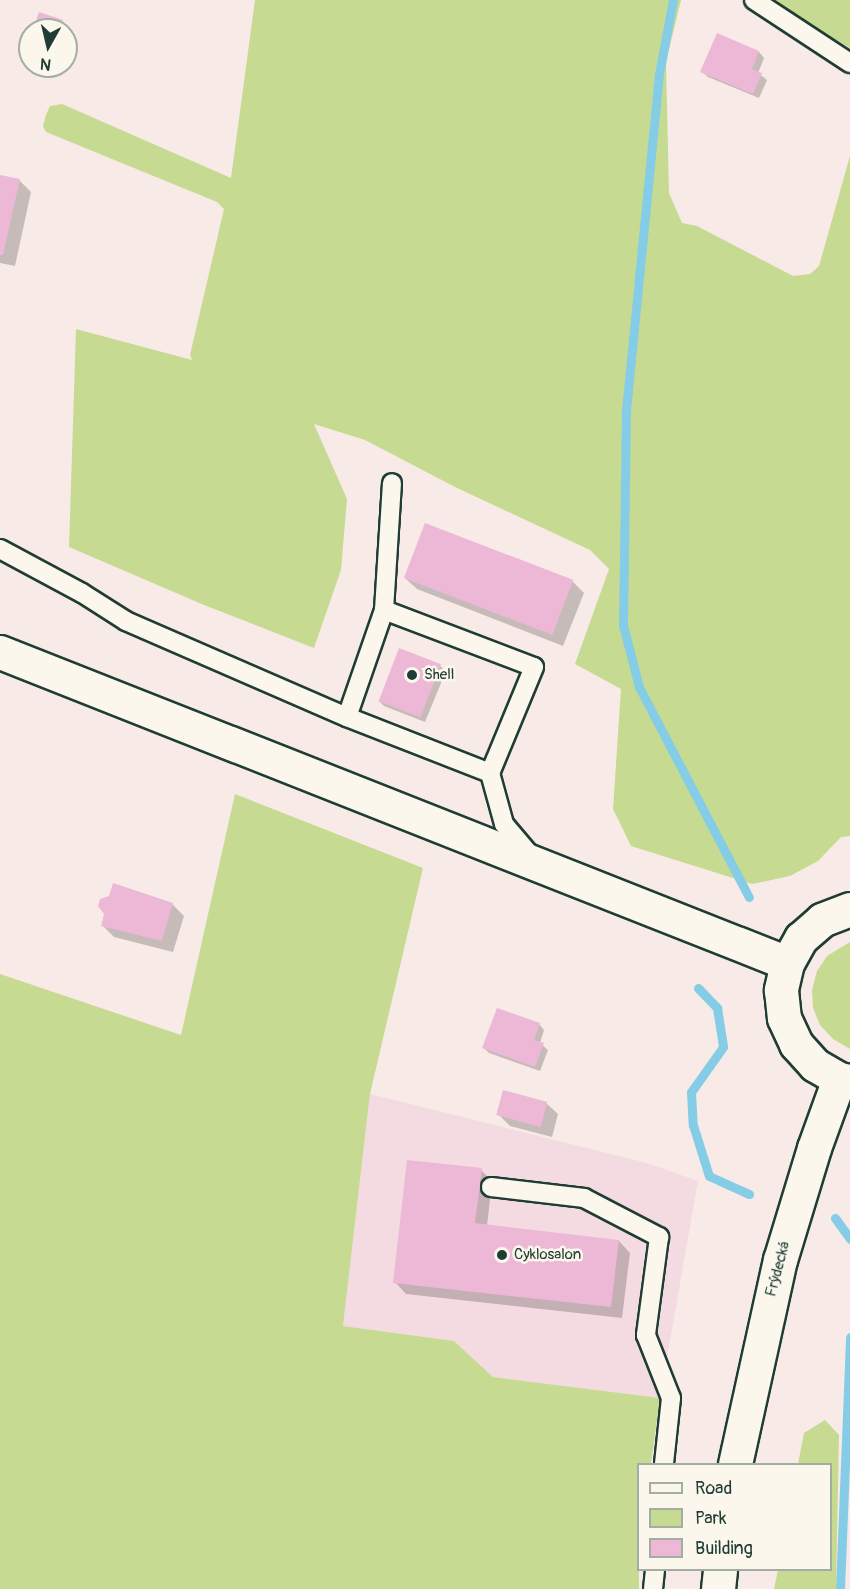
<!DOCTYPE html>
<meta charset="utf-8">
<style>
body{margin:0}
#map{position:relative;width:850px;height:1589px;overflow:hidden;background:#f8eae7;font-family:Pangolin,sans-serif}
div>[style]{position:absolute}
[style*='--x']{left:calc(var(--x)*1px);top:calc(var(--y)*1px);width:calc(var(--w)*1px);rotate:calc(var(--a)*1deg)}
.built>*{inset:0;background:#f4dbe2}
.green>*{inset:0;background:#c6db91}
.shadow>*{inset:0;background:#0003}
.stream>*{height:9px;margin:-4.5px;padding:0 4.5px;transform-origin:4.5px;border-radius:4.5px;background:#85cde6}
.building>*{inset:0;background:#ecb8d5;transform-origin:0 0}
.roads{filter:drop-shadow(2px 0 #1f3d34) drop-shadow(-2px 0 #1f3d34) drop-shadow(0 2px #1f3d34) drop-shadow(0 -2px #1f3d34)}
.service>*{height:18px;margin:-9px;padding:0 9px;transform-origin:9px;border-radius:9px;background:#fbf7ec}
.secondary>*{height:33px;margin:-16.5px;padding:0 16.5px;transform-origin:16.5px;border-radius:16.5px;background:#fbf7ec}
.dots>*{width:16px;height:16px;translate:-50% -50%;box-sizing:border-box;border:3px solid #fbf7ec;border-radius:50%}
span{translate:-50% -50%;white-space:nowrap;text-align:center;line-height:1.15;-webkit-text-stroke:5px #fbf7ec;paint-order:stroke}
.poi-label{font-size:15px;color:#1f3d34}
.left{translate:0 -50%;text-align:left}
.street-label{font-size:15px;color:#1f3d34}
.legend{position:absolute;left:637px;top:1463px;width:195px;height:108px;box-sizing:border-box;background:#fbf7ec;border:2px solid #a3ada2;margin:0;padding:8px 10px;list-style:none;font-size:18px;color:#1f3d34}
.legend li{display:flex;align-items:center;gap:12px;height:30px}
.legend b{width:30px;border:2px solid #a3ada2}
.north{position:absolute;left:18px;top:18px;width:60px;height:60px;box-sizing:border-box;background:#fbf7ec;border:2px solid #a3ada2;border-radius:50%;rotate:188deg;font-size:16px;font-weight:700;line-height:24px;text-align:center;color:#1f3d34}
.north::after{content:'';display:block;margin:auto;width:21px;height:27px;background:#1f3d34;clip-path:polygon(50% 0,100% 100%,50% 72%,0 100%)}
</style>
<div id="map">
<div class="built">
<div style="clip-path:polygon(370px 1094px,647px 1163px,698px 1181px,660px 1398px,493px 1377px,454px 1341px,343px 1326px)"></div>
</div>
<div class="green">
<div style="clip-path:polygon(255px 0,681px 0,666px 62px,669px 193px,682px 223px,697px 226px,793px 276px,810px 274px,819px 266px,850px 156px,850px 836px,841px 837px,818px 861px,790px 876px,752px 884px,631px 846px,613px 809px,621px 689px,575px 664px,609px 569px,590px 550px,457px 488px,365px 440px,314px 424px,347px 499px,341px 570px,314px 648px,204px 605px,69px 547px,76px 329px,192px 360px,190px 355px,224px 209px,217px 202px,46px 132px,43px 126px,46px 115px,50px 106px,62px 104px,231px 178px)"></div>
<div style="clip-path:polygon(767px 0,850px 0,850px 48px)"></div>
<div style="clip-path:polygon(235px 794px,423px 868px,370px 1094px,343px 1326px,454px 1341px,493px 1377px,660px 1398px,651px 1464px,638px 1464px,639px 1589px,0 1589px,0 974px,181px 1035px)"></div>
<div style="clip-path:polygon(850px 942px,850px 1049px,833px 1039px,820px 1025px,813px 1008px,812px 990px,817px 971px,827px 956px)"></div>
<div style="clip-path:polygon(825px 1420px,839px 1435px,836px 1589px,774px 1589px,778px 1570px,830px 1570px,830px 1464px,798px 1464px,804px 1433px)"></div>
</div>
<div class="shadow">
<div style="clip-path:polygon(62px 21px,67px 27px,66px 31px,35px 30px)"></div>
<div style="clip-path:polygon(718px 35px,759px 52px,764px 58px,758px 73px,767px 80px,759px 98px,708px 77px,702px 72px)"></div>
<div style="clip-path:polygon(0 176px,19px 180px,31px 192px,15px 266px,0 263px)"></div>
<div style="clip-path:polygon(405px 578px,573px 582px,584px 593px,563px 646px,417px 589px)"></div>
<div style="clip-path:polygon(440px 666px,446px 671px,425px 722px,384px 706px,379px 701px)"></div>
<div style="clip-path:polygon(172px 904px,184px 916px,173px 952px,114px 937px,102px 925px)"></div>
<div style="clip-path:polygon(539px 1024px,544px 1030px,540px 1043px,548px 1050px,540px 1071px,489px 1053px,484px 1048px)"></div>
<div style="clip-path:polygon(546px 1103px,558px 1114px,552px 1137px,510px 1126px,499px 1115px)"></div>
<div style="clip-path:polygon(481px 1170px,492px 1181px,487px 1226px,619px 1241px,630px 1253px,622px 1318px,406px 1294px,395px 1282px)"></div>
</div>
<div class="stream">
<div style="--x:673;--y:0;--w:75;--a:100.7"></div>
<div style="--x:659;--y:74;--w:340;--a:95.6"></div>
<div style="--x:626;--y:412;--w:213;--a:90.8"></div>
<div style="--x:623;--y:625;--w:64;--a:75.5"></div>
<div style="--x:639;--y:687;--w:237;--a:62.4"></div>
<div style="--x:698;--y:988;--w:28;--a:46"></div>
<div style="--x:717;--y:1008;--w:39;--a:81"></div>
<div style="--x:723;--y:1047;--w:55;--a:125.4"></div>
<div style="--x:691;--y:1092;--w:33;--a:87"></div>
<div style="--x:693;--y:1125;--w:53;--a:72.6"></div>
<div style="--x:709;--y:1176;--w:44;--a:24.2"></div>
<div style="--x:835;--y:1218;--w:26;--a:54"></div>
<div style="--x:840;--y:1589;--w:252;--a:-87.7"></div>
</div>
<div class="building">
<div style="clip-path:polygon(39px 12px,63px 20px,60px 30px,33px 30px)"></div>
<div style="clip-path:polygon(717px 33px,759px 51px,752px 69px,762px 73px,753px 94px,700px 72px)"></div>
<div style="clip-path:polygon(0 175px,20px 179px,3px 255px,0 255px)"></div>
<div style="left:425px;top:523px;width:159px;height:59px;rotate:21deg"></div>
<div style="left:399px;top:648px;width:45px;height:57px;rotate:21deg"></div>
<div style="clip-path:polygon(113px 883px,173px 903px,162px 941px,101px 926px,104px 914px,98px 906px,100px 899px,109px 896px)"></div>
<div style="clip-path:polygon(497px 1008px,540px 1023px,534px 1040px,544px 1043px,535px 1067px,482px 1048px)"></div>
<div style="left:503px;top:1090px;width:46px;height:26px;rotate:15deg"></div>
<div style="clip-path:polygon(407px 1160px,482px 1168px,475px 1223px,619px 1240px,611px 1307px,393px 1283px)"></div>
</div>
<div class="roads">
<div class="service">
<div style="--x:754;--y:0;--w:115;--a:33.3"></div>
<div style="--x:0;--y:549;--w:93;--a:28.2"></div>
<div style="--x:82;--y:593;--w:52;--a:32.5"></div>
<div style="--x:126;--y:621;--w:241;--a:23.5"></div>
<div style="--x:347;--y:717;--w:154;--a:21.4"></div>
<div style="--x:490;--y:773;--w:53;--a:74.6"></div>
<div style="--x:504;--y:824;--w:42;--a:49.8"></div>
<div style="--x:384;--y:610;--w:127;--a:-86.4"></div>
<div style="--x:347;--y:717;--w:113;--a:-70.9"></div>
<div style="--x:384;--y:610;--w:160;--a:20.8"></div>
<div style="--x:534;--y:667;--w:115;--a:112.5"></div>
<div style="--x:491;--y:1187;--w:94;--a:6.7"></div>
<div style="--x:584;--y:1198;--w:85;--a:27.5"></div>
<div style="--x:659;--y:1237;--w:99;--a:97.6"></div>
<div style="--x:646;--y:1335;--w:68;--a:68.4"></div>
<div style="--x:671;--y:1398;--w:66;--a:96.1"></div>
<div style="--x:653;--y:1589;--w:19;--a:-84"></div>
</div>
<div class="secondary">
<div style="--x:0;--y:652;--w:846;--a:21.56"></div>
<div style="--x:850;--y:909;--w:30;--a:159"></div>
<div style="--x:822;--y:920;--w:28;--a:139"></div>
<div style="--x:801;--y:938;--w:29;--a:119"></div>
<div style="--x:787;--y:963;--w:28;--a:103"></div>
<div style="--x:781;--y:990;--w:28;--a:84"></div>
<div style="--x:784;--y:1018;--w:29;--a:65"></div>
<div style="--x:796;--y:1044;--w:28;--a:48"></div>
<div style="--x:815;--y:1065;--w:28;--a:30"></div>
<div style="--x:839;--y:1079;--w:11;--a:10"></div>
<div style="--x:735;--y:1464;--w:209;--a:-77.6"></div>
<div style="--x:780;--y:1260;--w:117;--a:-73.1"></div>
<div style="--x:814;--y:1148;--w:73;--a:-70.1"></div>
<div style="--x:718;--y:1589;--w:19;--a:-84"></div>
</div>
</div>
<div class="dots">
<div style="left:412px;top:675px;background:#1f3d34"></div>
<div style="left:502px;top:1255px;background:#1f3d34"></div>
</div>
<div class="poi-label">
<span class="left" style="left:424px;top:675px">Shell</span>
<span class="left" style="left:514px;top:1255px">Cyklosalon</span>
</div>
<div class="street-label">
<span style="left:778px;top:1269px;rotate:-75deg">Frýdecká</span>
</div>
<ul class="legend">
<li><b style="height:8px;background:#fbf7ec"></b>Road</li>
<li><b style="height:16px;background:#c6db91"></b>Park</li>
<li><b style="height:16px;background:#ecb8d5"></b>Building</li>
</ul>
<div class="north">N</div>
</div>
